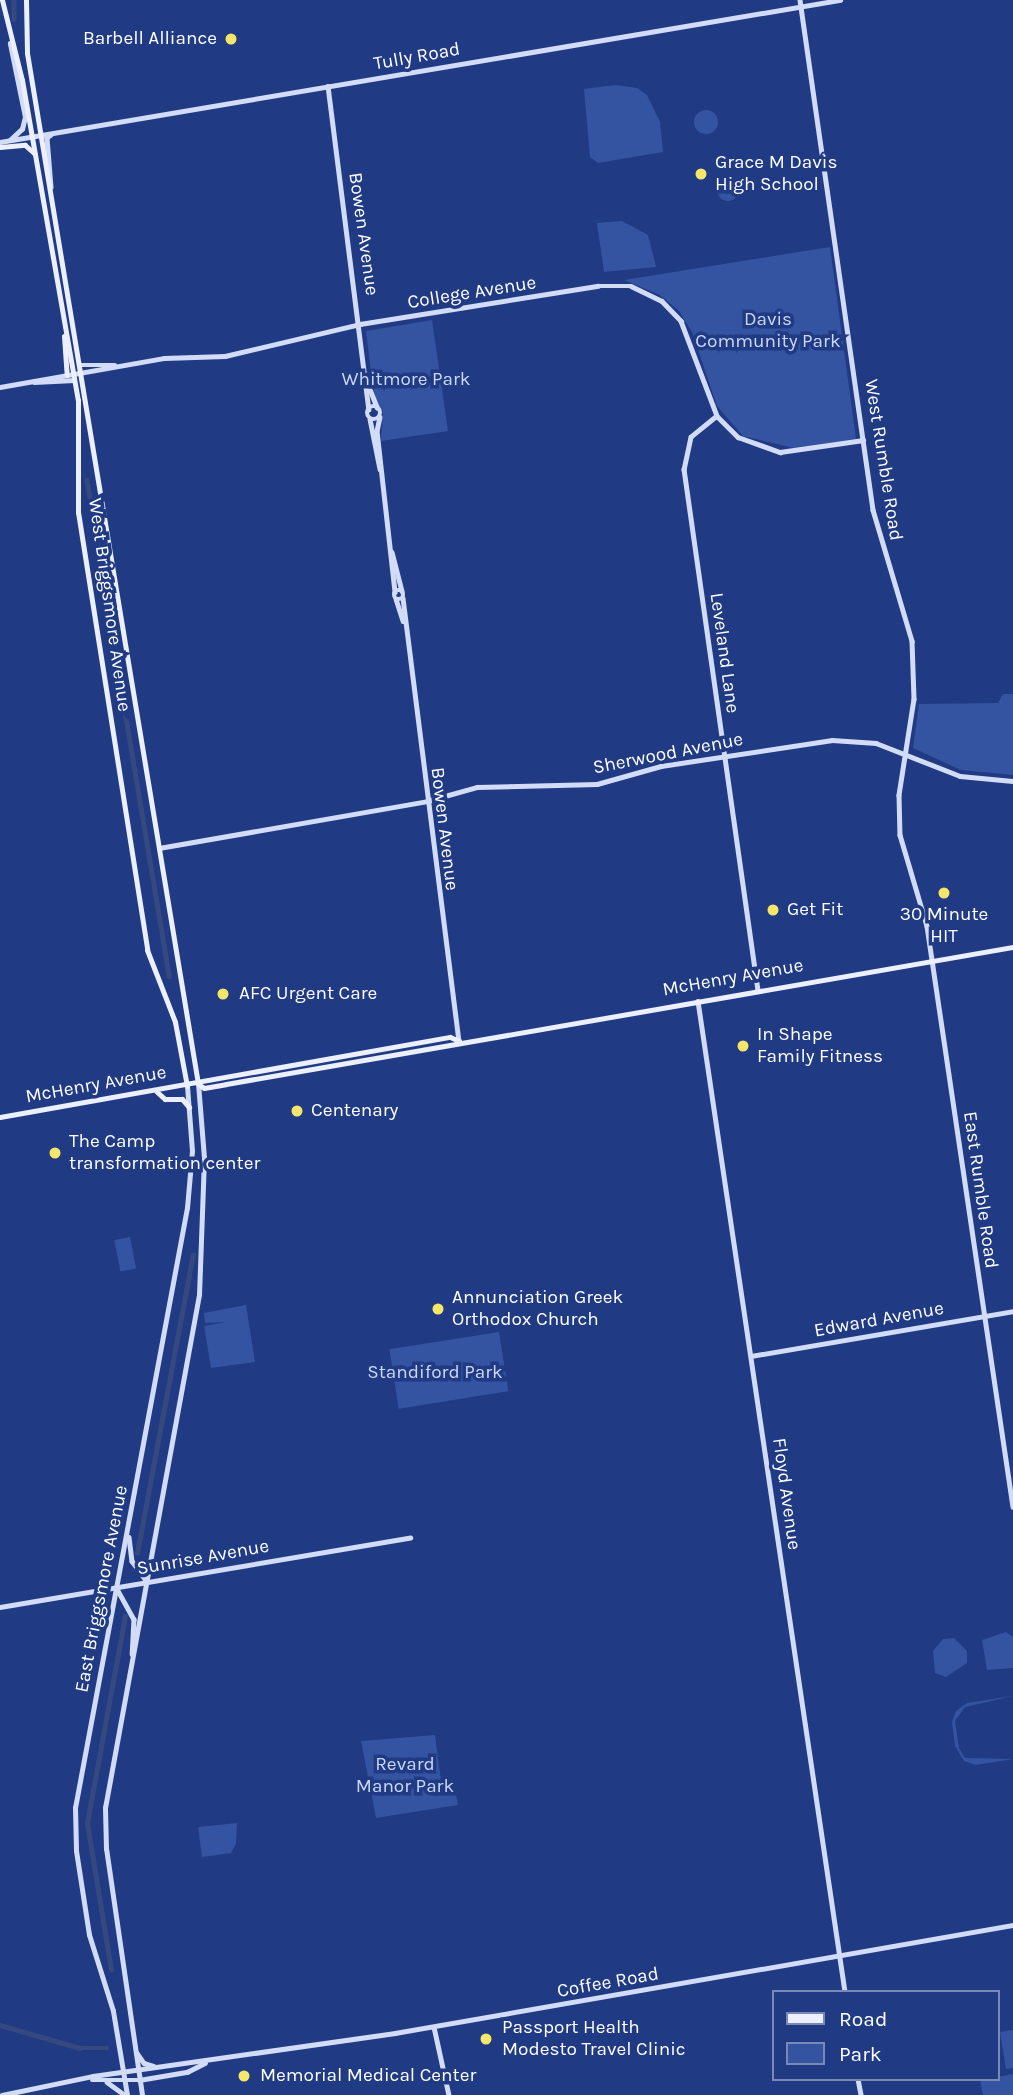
<!DOCTYPE html>
<style>
body{margin:0}
#map{position:relative;width:1013px;height:2095px;overflow:hidden;background:#203b84;font-family:Karla,sans-serif}
div>[style]{position:absolute}
[style*='--x']{left:calc(var(--x)*1px);top:calc(var(--y)*1px);width:calc(var(--w)*1px);rotate:calc(var(--a)*1deg)}
.green>*{inset:0;background:#3453a1;transform-origin:0 0}
.round{border-radius:50%}
.canal>*{height:4.5px;margin:-2.25px;padding:0 2.25px;transform-origin:2.25px;border-radius:2.25px;background:#36497f}
.secondary>*{height:4.5px;margin:-2.25px;padding:0 2.25px;transform-origin:2.25px;border-radius:2.25px;background:#d3dcf7}
.secondary>.ring{margin:-2.25px;padding:0;box-sizing:content-box;background:none;border:4.5px solid #d3dcf7;border-radius:50%}
.primary>*{height:5px;margin:-2.5px;padding:0 2.5px;transform-origin:2.5px;border-radius:2.5px;background:#ebeffe}
.dots>*{width:19px;height:19px;translate:-50% -50%;box-sizing:border-box;border:4px solid #203b84;border-radius:50%}
span{translate:-50% -50%;white-space:nowrap;text-align:center;line-height:1.15;-webkit-text-stroke:7px #203b84;paint-order:stroke}
.poi-label{font-size:19px;color:#fff}
.right{translate:-100% -50%;text-align:right}
.left{translate:0 -50%;text-align:left}
.street-label{font-size:19px;color:#fff}
.park-label{font-size:19px;color:#ccd8f7}
.legend{position:absolute;left:772px;top:1990px;width:228px;height:91px;box-sizing:border-box;background:#203b84;border:2px solid #7989b5;margin:0;padding:9px 12px;list-style:none;font-size:21px;color:#fff}
.legend li{display:flex;align-items:center;gap:14px;height:35px}
.legend b{width:35px;border:2px solid #7989b5}
</style>
<div id="map">
<div class="green">
<div style="clip-path:polygon(616px 85px,637px 88px,647px 95px,660px 122px,663px 152px,598px 163px,590px 157px,584px 89px)"></div>
<div class="round" style="left:694px;top:110px;width:24px;height:24px"></div>
<div class="round" style="left:717px;top:179px;width:22px;height:22px"></div>
<div style="clip-path:polygon(622px 221px,648px 235px,656px 267px,604px 272px,597px 223px)"></div>
<div style="clip-path:polygon(830px 247px,856px 439px,794px 448px,743px 436px,717px 406px,692px 332px,679px 311px,660px 295px,624px 280px)"></div>
<div style="clip-path:polygon(432px 320px,448px 431px,381px 441px,383px 413px,374px 396px,366px 331px)"></div>
<div style="clip-path:polygon(1003px 694px,1013px 694px,1013px 775px,961px 770px,913px 748px,919px 704px,998px 703px)"></div>
<div style="left:130px;top:1237px;width:32px;height:16px;rotate:79deg"></div>
<div style="clip-path:polygon(246px 1305px,255px 1362px,211px 1368px,204px 1326px,226px 1322px,205px 1323px,204px 1313px)"></div>
<div style="left:499px;top:1332px;width:60px;height:111px;rotate:81deg"></div>
<div style="clip-path:polygon(1006px 1632px,1013px 1637px,1013px 1668px,987px 1670px,982px 1640px)"></div>
<div style="clip-path:polygon(954px 1638px,967px 1651px,967px 1663px,946px 1677px,935px 1673px,933px 1651px,943px 1639px)"></div>
<div style="clip-path:polygon(1013px 1696px,965px 1707px,955px 1721px,959px 1748px,965px 1758px,1013px 1759px,976px 1765px,964px 1761px,955px 1746px,952px 1722px,956px 1711px,967px 1703px)"></div>
<div style="clip-path:polygon(435px 1735px,441px 1781px,453px 1780px,458px 1805px,376px 1818px,361px 1741px)"></div>
<div style="clip-path:polygon(237px 1823px,236px 1844px,231px 1853px,202px 1857px,198px 1827px)"></div>
<div style="clip-path:polygon(1013px 2030px,1013px 2068px,1006px 2069px,1000px 2032px)"></div>
<div style="clip-path:polygon(1013px 2074px,1013px 2095px,983px 2095px,980px 2080px)"></div>
</div>
<div class="canal">
<div style="--x:14;--y:0;--w:19;--a:90"></div>
<div style="--x:87;--y:480;--w:123;--a:80.6"></div>
<div style="--x:109;--y:616;--w:365;--a:80.5"></div>
<div style="--x:137;--y:1553;--w:303;--a:-79.4"></div>
<div style="--x:111;--y:1970;--w:149;--a:-99.3"></div>
<div style="--x:87;--y:1823;--w:210;--a:-79.6"></div>
<div style="--x:0;--y:2025;--w:83;--a:16"></div>
<div style="--x:80;--y:2048;--w:27;--a:0"></div>
</div>
<div class="secondary">
<div style="--x:800;--y:0;--w:515;--a:81.85"></div>
<div style="--x:873;--y:510;--w:137;--a:73.4"></div>
<div style="--x:912;--y:641;--w:58;--a:88"></div>
<div style="--x:914;--y:699;--w:97;--a:98.9"></div>
<div style="--x:899;--y:795;--w:40;--a:88.6"></div>
<div style="--x:900;--y:835;--w:95;--a:73.5"></div>
<div style="--x:927;--y:926;--w:587;--a:81.58"></div>
<div style="--x:328;--y:86;--w:326;--a:82.8"></div>
<div style="--x:51;--y:135;--w:5;--a:143"></div>
<div style="--x:47;--y:138;--w:49;--a:85.3"></div>
<div style="--x:10;--y:140;--w:16;--a:-43"></div>
<div style="--x:22;--y:129;--w:12;--a:-76"></div>
<div style="--x:25;--y:117;--w:75;--a:-101.6"></div>
<div style="--x:0;--y:142;--w:852;--a:-9.6"></div>
<div style="--x:79;--y:365;--w:36;--a:0"></div>
<div style="--x:34;--y:382;--w:40;--a:-2.9"></div>
<div style="--x:0;--y:387;--w:167;--a:-10"></div>
<div style="--x:164;--y:358;--w:61;--a:-1.9"></div>
<div style="--x:225;--y:356;--w:139;--a:-13.3"></div>
<div style="--x:360;--y:324;--w:241;--a:-9.1"></div>
<div style="--x:598;--y:286;--w:33;--a:0"></div>
<div style="--x:631;--y:286;--w:34;--a:26"></div>
<div style="--x:662;--y:301;--w:28;--a:46"></div>
<div style="--x:681;--y:321;--w:102;--a:69.2"></div>
<div style="--x:717;--y:416;--w:30;--a:45"></div>
<div style="--x:738;--y:437;--w:45;--a:19.7"></div>
<div style="--x:780;--y:452;--w:84;--a:-8.2"></div>
<div style="--x:369;--y:387;--w:22;--a:68"></div>
<div class="ring" style="left:367px;top:406px;width:9.5px;height:9.5px"></div>
<div style="--x:717;--y:416;--w:33;--a:141"></div>
<div style="--x:691;--y:437;--w:33;--a:102"></div>
<div style="--x:684;--y:469;--w:526;--a:81.92"></div>
<div style="--x:380;--y:417;--w:14;--a:102"></div>
<div style="--x:377;--y:431;--w:162;--a:83.6"></div>
<div style="--x:370;--y:419;--w:51;--a:78.7"></div>
<div style="--x:392;--y:552;--w:40;--a:75.6"></div>
<div class="ring" style="left:394.5px;top:590.5px;width:4.5px;height:4.5px"></div>
<div style="--x:403;--y:598;--w:447;--a:82.8"></div>
<div style="--x:396;--y:599;--w:23;--a:72"></div>
<div style="--x:159;--y:848;--w:272;--a:-9.9"></div>
<div style="--x:427;--y:801;--w:52;--a:-15.6"></div>
<div style="--x:477;--y:787;--w:120;--a:-1.4"></div>
<div style="--x:597;--y:784;--w:66;--a:-15.7"></div>
<div style="--x:661;--y:766;--w:173;--a:-8.6"></div>
<div style="--x:832;--y:740;--w:44;--a:3.9"></div>
<div style="--x:876;--y:743;--w:90;--a:21.4"></div>
<div style="--x:960;--y:776;--w:53;--a:5.4"></div>
<div style="--x:698;--y:1001;--w:1002;--a:81.56"></div>
<div style="--x:751;--y:1356;--w:266;--a:-9.7"></div>
<div style="--x:129;--y:1537;--w:24;--a:83"></div>
<div style="--x:132;--y:1561;--w:26;--a:54"></div>
<div style="--x:116;--y:1587;--w:37;--a:61"></div>
<div style="--x:134;--y:1619;--w:35;--a:93"></div>
<div style="--x:0;--y:1607;--w:416;--a:-9.6"></div>
<div style="--x:434;--y:2027;--w:70;--a:77.6"></div>
<div style="--x:137;--y:2053;--w:12;--a:55"></div>
<div style="--x:144;--y:2063;--w:10;--a:17"></div>
<div style="--x:858;--y:2079;--w:16;--a:79"></div>
<div style="--x:92;--y:2080;--w:47;--a:0"></div>
<div style="--x:139;--y:2080;--w:49;--a:-9.5"></div>
<div style="--x:187;--y:2072;--w:20;--a:-27"></div>
<div style="--x:107;--y:2082;--w:22;--a:36"></div>
<div style="--x:2;--y:2095;--w:93;--a:-11.8"></div>
<div style="--x:93;--y:2076;--w:305;--a:-8.1"></div>
<div style="--x:395;--y:2033;--w:627;--a:-9.91"></div>
<div style="--x:127;--y:2095;--w:85;--a:-99.5"></div>
<div style="--x:113;--y:2011;--w:80;--a:-107.5"></div>
<div style="--x:89;--y:1935;--w:85;--a:-98.8"></div>
<div style="--x:76;--y:1851;--w:43;--a:-91.3"></div>
<div style="--x:75;--y:1808;--w:610;--a:-79.43"></div>
<div style="--x:187;--y:1208;--w:57;--a:-85"></div>
<div style="--x:192;--y:1151;--w:65;--a:-94.4"></div>
<div style="--x:142;--y:2095;--w:249;--a:-98.3"></div>
<div style="--x:106;--y:1849;--w:41;--a:-91.4"></div>
<div style="--x:105;--y:1808;--w:522;--a:-79.62"></div>
<div style="--x:199;--y:1295;--w:137;--a:-87.9"></div>
<div style="--x:204;--y:1158;--w:74;--a:-94.6"></div>
</div>
<div class="primary">
<div style="--x:2;--y:0;--w:82;--a:76"></div>
<div style="--x:22;--y:80;--w:325;--a:80.1"></div>
<div style="--x:78;--y:400;--w:112;--a:90"></div>
<div style="--x:78;--y:512;--w:443;--a:81"></div>
<div style="--x:147;--y:950;--w:77;--a:68.7"></div>
<div style="--x:175;--y:1022;--w:65;--a:79.4"></div>
<div style="--x:26;--y:0;--w:53;--a:88.9"></div>
<div style="--x:27;--y:53;--w:1045;--a:80.58"></div>
<div style="--x:0;--y:147;--w:25;--a:-5"></div>
<div style="--x:25;--y:145;--w:13;--a:42"></div>
<div style="--x:64;--y:336;--w:39;--a:86"></div>
<div style="--x:198;--y:1084;--w:7;--a:34"></div>
<div style="--x:204;--y:1088;--w:22;--a:-10"></div>
<div style="--x:226;--y:1084;--w:799;--a:-9.88"></div>
<div style="--x:156;--y:1091;--w:12;--a:42"></div>
<div style="--x:165;--y:1099;--w:17;--a:0"></div>
<div style="--x:182;--y:1099;--w:11;--a:49"></div>
<div style="--x:0;--y:1117;--w:457;--a:-10.1"></div>
<div style="--x:450;--y:1037;--w:10;--a:24"></div>
</div>
<div class="dots">
<div style="left:231px;top:39px;background:#f6e669"></div>
<div style="left:701px;top:174px;background:#f6e669"></div>
<div style="left:944px;top:893px;background:#f6e669"></div>
<div style="left:773px;top:910px;background:#f6e669"></div>
<div style="left:223px;top:994px;background:#f6e669"></div>
<div style="left:743px;top:1046px;background:#f6e669"></div>
<div style="left:297px;top:1111px;background:#f6e669"></div>
<div style="left:55px;top:1153px;background:#f6e669"></div>
<div style="left:438px;top:1309px;background:#f6e669"></div>
<div style="left:486px;top:2039px;background:#f6e669"></div>
<div style="left:244px;top:2076px;background:#f6e669"></div>
</div>
<div class="poi-label">
<span class="right" style="left:217px;top:39px">Barbell Alliance</span>
<span class="left" style="left:715px;top:174px">Grace M Davis<br>High School</span>
<span class="left" style="left:787px;top:910px">Get Fit</span>
<span style="left:944px;top:926px">30 Minute<br>HIT</span>
<span class="left" style="left:239px;top:994px">AFC Urgent Care</span>
<span class="left" style="left:757px;top:1046px">In Shape<br>Family Fitness</span>
<span class="left" style="left:311px;top:1111px">Centenary</span>
<span class="left" style="left:69px;top:1153px">The Camp<br>transformation center</span>
<span class="left" style="left:452px;top:1309px">Annunciation Greek<br>Orthodox Church</span>
<span class="left" style="left:502px;top:2039px">Passport Health<br>Modesto Travel Clinic</span>
<span class="left" style="left:260px;top:2076px">Memorial Medical Center</span>
</div>
<div class="street-label">
<span style="left:417px;top:57px;rotate:-10deg">Tully Road</span>
<span style="left:363px;top:234px;rotate:82deg">Bowen Avenue</span>
<span style="left:472px;top:293px;rotate:-9deg">College Avenue</span>
<span style="left:883px;top:460px;rotate:81deg">West Rumble Road</span>
<span style="left:109px;top:605px;rotate:82deg">West Briggsmore Avenue</span>
<span style="left:724px;top:653px;rotate:82deg">Leveland Lane</span>
<span style="left:668px;top:754px;rotate:-11deg">Sherwood Avenue</span>
<span style="left:444px;top:829px;rotate:83deg">Bowen Avenue</span>
<span style="left:733px;top:978px;rotate:-10deg">McHenry Avenue</span>
<span style="left:96px;top:1085px;rotate:-10deg">McHenry Avenue</span>
<span style="left:980px;top:1190px;rotate:82deg">East Rumble Road</span>
<span style="left:879px;top:1320px;rotate:-10deg">Edward Avenue</span>
<span style="left:786px;top:1494px;rotate:82deg">Floyd Avenue</span>
<span style="left:203px;top:1558px;rotate:-10deg">Sunrise Avenue</span>
<span style="left:102px;top:1589px;rotate:-79deg">East Briggsmore Avenue</span>
<span style="left:608px;top:1983px;rotate:-10deg">Coffee Road</span>
</div>
<div class="park-label">
<span style="left:768px;top:331px">Davis<br>Community Park</span>
<span style="left:406px;top:380px">Whitmore Park</span>
<span style="left:435px;top:1373px">Standiford Park</span>
<span style="left:405px;top:1776px">Revard<br>Manor Park</span>
</div>
<ul class="legend">
<li><b style="height:9px;background:#ebeffe"></b>Road</li>
<li><b style="height:19px;background:#3453a1"></b>Park</li>
</ul>
</div>
